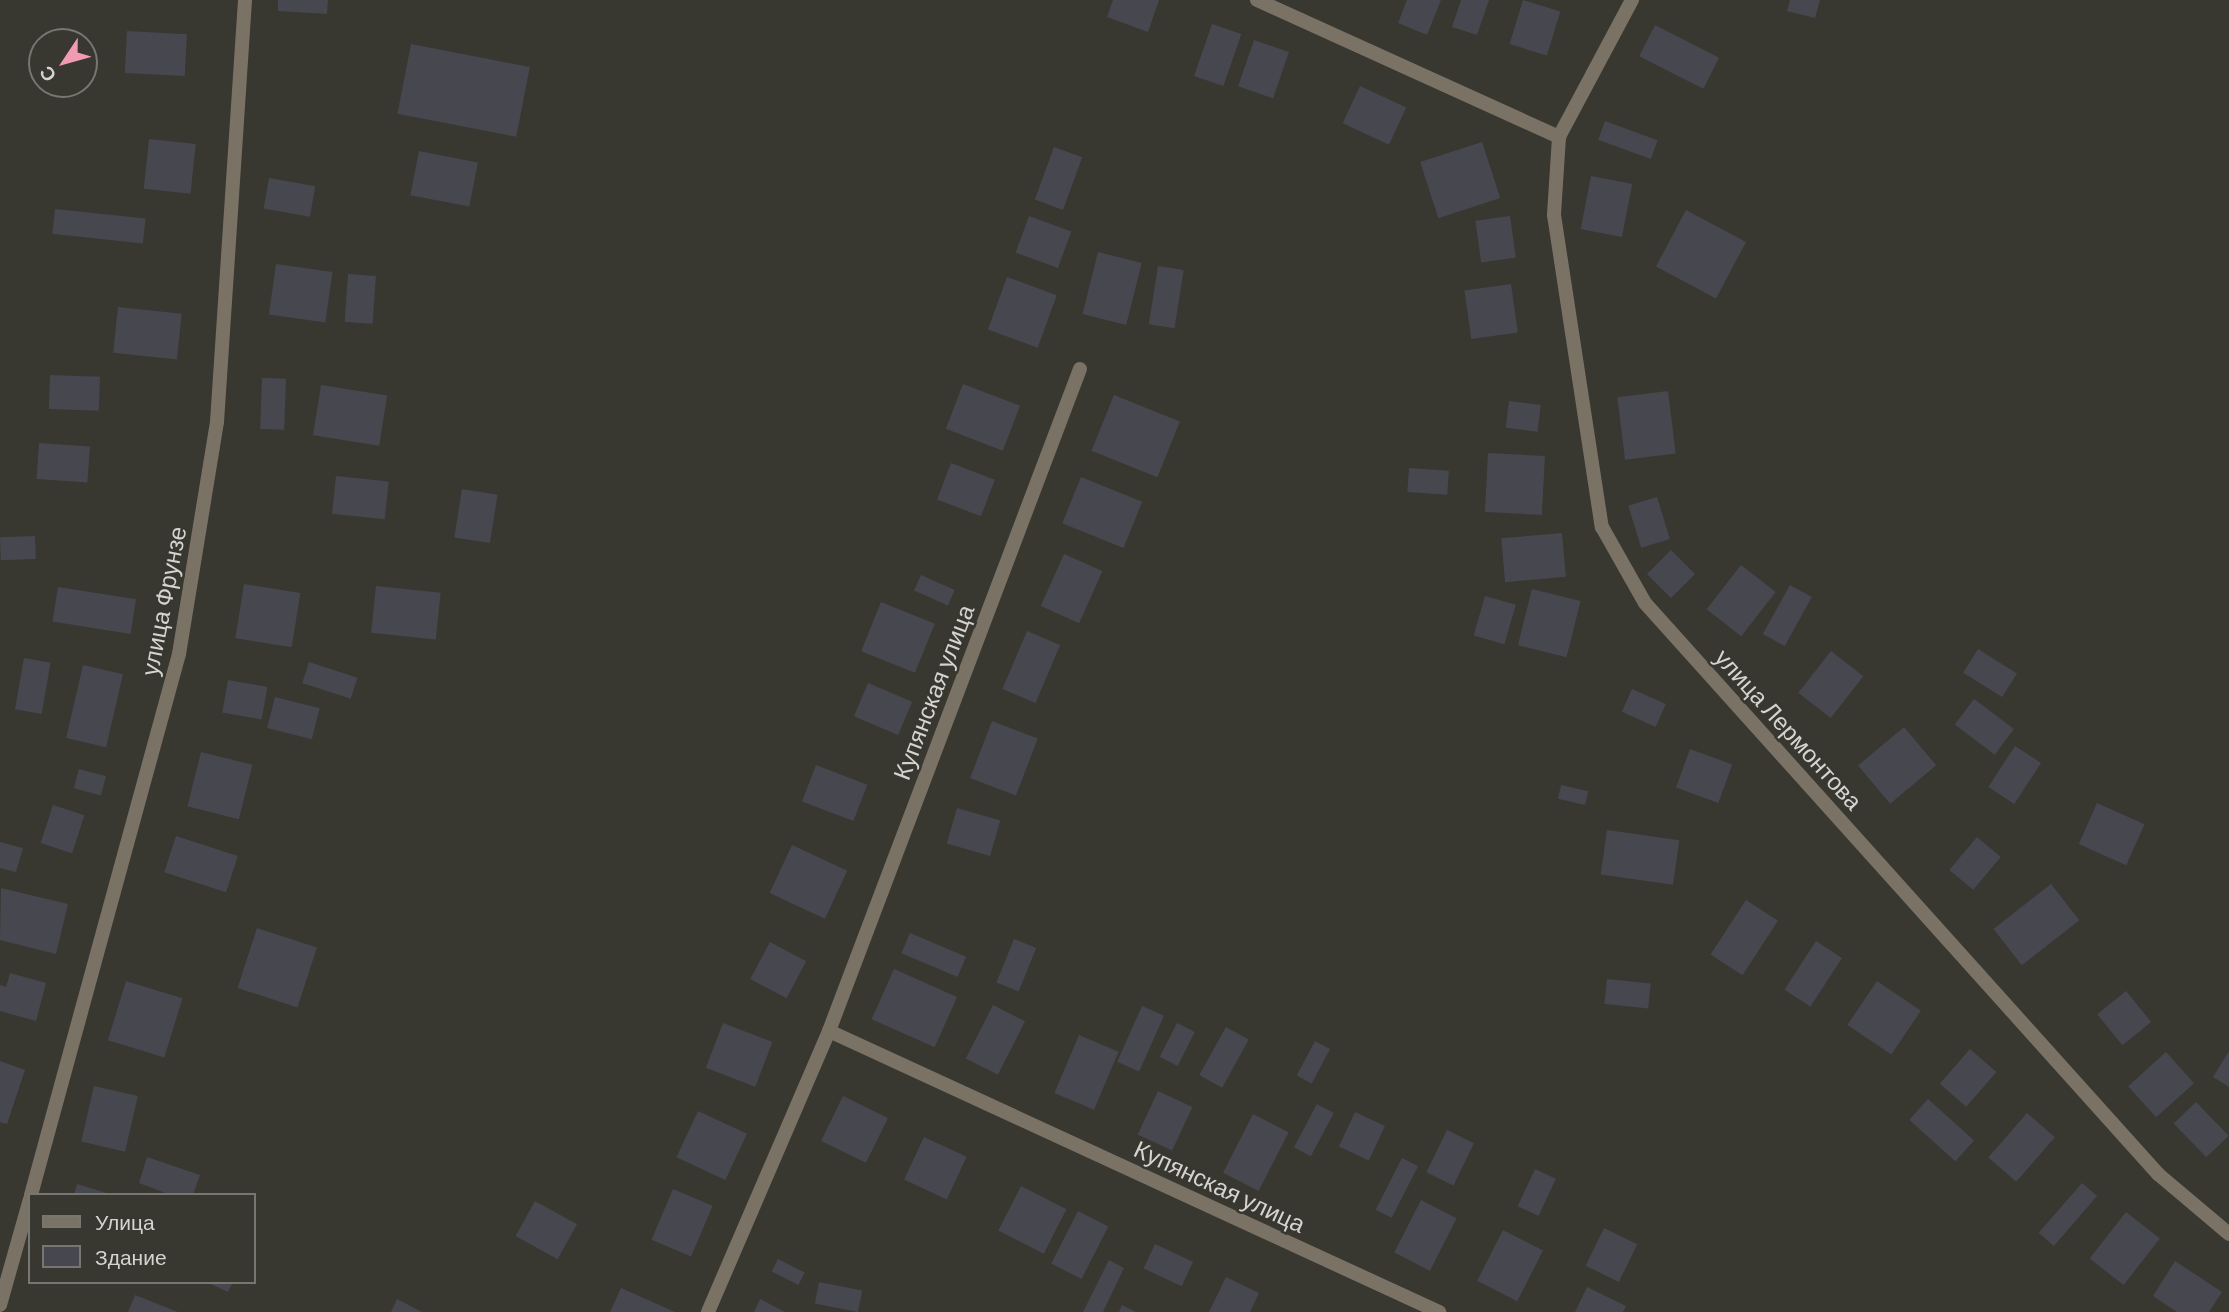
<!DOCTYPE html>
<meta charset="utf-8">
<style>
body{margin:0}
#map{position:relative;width:2229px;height:1312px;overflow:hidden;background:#383730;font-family:Barlow,sans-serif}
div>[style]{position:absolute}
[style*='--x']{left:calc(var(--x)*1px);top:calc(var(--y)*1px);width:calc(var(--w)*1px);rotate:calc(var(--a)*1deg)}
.building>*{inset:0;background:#47484f;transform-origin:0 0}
.minor>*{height:14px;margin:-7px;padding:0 7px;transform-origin:7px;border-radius:7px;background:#7b7266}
.tertiary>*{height:14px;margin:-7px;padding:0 7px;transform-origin:7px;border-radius:7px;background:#7b7266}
span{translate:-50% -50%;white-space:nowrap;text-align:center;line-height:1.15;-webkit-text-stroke:5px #383730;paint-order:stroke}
.street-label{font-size:24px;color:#d5d4d0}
.legend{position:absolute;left:28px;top:1193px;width:228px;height:91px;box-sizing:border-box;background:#383730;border:2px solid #777670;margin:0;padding:9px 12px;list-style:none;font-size:21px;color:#d5d4d0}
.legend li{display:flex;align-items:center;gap:14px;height:35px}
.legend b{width:35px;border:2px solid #777670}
.north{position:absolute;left:28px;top:28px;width:70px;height:70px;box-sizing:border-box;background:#383730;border:2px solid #777670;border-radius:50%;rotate:234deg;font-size:19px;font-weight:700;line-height:28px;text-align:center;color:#d5d4d0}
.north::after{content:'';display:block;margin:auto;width:24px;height:32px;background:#f19ab4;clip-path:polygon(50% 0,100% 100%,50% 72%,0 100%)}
</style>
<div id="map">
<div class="building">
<div style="clip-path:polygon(278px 0,328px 0,327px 14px,278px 11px)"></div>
<div style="clip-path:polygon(1113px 0,1159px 0,1148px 32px,1107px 17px)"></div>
<div style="clip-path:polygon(1407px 0,1441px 0,1427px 35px,1398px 23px)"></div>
<div style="clip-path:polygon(1461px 0,1489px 0,1477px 35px,1452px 27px)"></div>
<div style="left:1523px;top:0;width:39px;height:46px;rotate:17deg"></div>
<div style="clip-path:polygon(1790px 0,1820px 0,1815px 18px,1787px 11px)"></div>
<div style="left:1212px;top:24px;width:31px;height:55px;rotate:19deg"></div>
<div style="left:1655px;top:25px;width:72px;height:35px;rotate:27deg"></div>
<div style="left:127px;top:31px;width:60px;height:42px;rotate:3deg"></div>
<div style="left:1254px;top:40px;width:37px;height:49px;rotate:19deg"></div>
<div style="left:411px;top:44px;width:121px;height:71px;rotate:11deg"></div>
<div style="left:1360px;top:86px;width:51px;height:41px;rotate:25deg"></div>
<div style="left:1605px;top:121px;width:56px;height:20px;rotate:20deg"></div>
<div style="left:149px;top:139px;width:47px;height:50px;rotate:6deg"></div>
<div style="left:1482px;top:142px;width:59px;height:65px;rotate:72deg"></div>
<div style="left:1054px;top:147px;width:30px;height:56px;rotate:20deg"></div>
<div style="left:419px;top:151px;width:60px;height:45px;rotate:11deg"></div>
<div style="left:1591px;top:176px;width:42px;height:54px;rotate:11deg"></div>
<div style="left:269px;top:178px;width:47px;height:31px;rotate:10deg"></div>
<div style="left:55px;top:209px;width:91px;height:25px;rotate:6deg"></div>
<div style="left:1686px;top:210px;width:68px;height:64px;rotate:28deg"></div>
<div style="left:1029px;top:216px;width:45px;height:39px;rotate:20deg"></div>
<div style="left:1510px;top:216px;width:42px;height:35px;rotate:82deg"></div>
<div style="left:1098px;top:252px;width:45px;height:64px;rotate:14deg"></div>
<div style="left:276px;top:264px;width:57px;height:51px;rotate:8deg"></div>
<div style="left:1158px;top:266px;width:26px;height:59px;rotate:9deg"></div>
<div style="left:348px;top:274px;width:28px;height:48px;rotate:4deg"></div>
<div style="left:1007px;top:277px;width:53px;height:56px;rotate:20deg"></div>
<div style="left:1511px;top:284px;width:49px;height:47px;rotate:82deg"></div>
<div style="left:118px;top:307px;width:64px;height:46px;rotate:6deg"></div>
<div style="left:50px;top:375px;width:50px;height:34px;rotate:2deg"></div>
<div style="left:262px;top:378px;width:24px;height:51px;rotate:2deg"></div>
<div style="left:963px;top:384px;width:61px;height:48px;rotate:21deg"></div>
<div style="left:321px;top:385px;width:67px;height:51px;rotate:9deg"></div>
<div style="left:1668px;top:391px;width:63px;height:51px;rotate:83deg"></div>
<div style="left:1114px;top:395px;width:71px;height:60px;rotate:22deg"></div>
<div style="left:1509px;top:401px;width:32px;height:27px;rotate:7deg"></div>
<div style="left:39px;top:443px;width:51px;height:36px;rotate:4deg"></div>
<div style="left:1488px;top:453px;width:57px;height:59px;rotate:3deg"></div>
<div style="left:951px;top:463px;width:47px;height:39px;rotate:21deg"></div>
<div style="left:1409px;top:468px;width:40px;height:24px;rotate:4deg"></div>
<div style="left:336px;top:476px;width:53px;height:38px;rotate:6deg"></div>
<div style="left:1081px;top:477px;width:66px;height:50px;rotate:22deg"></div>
<div style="left:462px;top:489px;width:36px;height:49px;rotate:9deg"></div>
<div style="left:1657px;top:497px;width:44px;height:30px;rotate:73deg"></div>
<div style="left:1562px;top:533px;width:44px;height:61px;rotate:85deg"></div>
<div style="left:35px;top:536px;width:23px;height:35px;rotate:88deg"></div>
<div style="left:1671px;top:550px;width:34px;height:34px;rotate:45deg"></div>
<div style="left:1064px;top:554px;width:42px;height:57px;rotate:24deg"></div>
<div style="left:1741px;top:565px;width:44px;height:56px;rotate:38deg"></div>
<div style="left:921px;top:575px;width:37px;height:17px;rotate:24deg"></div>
<div style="left:244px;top:584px;width:57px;height:55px;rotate:9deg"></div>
<div style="left:1790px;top:585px;width:25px;height:56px;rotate:29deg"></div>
<div style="left:376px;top:586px;width:65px;height:47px;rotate:6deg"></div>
<div style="left:58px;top:587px;width:79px;height:35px;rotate:9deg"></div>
<div style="left:1532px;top:589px;width:50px;height:58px;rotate:14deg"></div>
<div style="left:1485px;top:596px;width:32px;height:41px;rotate:16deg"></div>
<div style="left:881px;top:602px;width:58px;height:53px;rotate:22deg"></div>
<div style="left:1027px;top:631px;width:36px;height:63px;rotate:23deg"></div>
<div style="left:1978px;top:649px;width:46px;height:28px;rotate:32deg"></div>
<div style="left:1831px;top:651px;width:41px;height:53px;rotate:38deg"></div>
<div style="left:24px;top:658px;width:27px;height:52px;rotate:10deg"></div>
<div style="left:309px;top:662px;width:51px;height:22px;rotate:18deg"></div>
<div style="left:83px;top:665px;width:41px;height:75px;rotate:13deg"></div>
<div style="left:228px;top:680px;width:40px;height:33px;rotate:10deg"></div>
<div style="left:868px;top:683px;width:48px;height:36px;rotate:23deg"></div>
<div style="left:1632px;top:689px;width:37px;height:25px;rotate:24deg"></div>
<div style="left:275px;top:697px;width:46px;height:32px;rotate:14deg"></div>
<div style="left:1974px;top:699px;width:50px;height:32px;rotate:37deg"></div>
<div style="left:992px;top:721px;width:49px;height:61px;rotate:21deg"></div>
<div style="left:1904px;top:727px;width:50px;height:60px;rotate:50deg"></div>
<div style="left:2015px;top:746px;width:31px;height:49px;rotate:33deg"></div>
<div style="left:1690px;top:749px;width:45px;height:41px;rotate:20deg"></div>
<div style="left:201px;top:752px;width:53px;height:56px;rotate:14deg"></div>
<div style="left:816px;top:765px;width:55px;height:39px;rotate:21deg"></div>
<div style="left:79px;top:769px;width:28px;height:20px;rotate:15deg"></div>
<div style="left:1561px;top:785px;width:28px;height:14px;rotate:13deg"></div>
<div style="left:2097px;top:803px;width:52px;height:45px;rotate:24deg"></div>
<div style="left:53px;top:805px;width:33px;height:40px;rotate:18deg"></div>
<div style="left:957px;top:808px;width:45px;height:37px;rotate:16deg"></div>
<div style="left:1607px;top:830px;width:73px;height:45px;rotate:8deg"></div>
<div style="left:176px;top:836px;width:65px;height:38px;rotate:18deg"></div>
<div style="left:1977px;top:837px;width:31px;height:43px;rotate:40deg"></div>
<div style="clip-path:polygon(0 842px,23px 848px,16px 872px,0 868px)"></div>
<div style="left:792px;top:845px;width:61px;height:53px;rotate:25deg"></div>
<div style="left:2051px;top:884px;width:46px;height:73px;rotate:52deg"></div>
<div style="clip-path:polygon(1px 888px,68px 904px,56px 954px,0 940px)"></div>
<div style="left:1746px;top:900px;width:38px;height:65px;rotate:33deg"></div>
<div style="left:257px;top:928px;width:63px;height:63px;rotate:18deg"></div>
<div style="left:910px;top:933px;width:61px;height:22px;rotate:23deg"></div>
<div style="left:1014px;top:939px;width:24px;height:47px;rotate:22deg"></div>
<div style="left:1816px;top:941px;width:31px;height:58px;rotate:33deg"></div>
<div style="left:770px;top:942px;width:41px;height:42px;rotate:28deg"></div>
<div style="left:894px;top:969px;width:69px;height:55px;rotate:24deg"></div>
<div style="clip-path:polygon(10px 973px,46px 983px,36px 1021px,0 1011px,0 985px,6px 987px)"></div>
<div style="left:1607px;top:979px;width:44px;height:25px;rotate:6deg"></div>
<div style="left:126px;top:981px;width:59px;height:62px;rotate:17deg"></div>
<div style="left:1877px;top:981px;width:53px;height:53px;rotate:34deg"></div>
<div style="left:2126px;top:991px;width:40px;height:37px;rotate:51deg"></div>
<div style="left:993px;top:1005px;width:36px;height:60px;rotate:27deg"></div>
<div style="left:1142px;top:1006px;width:24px;height:61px;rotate:24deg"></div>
<div style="left:723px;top:1023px;width:53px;height:48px;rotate:21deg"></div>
<div style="left:1177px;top:1023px;width:20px;height:38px;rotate:27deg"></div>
<div style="left:1226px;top:1027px;width:26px;height:55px;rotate:29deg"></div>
<div style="left:1079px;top:1035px;width:43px;height:63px;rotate:23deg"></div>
<div style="left:1315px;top:1041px;width:17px;height:39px;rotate:28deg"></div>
<div style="left:1970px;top:1049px;width:35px;height:46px;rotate:41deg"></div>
<div style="clip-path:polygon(2229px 1051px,2229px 1087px,2213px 1077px)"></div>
<div style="left:2166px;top:1052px;width:42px;height:51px;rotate:48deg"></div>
<div style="clip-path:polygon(0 1061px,25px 1070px,7px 1124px,0 1122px)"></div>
<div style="left:94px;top:1086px;width:45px;height:57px;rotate:13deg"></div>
<div style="left:1158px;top:1091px;width:38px;height:48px;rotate:25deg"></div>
<div style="left:843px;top:1096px;width:50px;height:50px;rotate:26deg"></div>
<div style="left:1928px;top:1099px;width:62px;height:28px;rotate:42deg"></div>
<div style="left:2196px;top:1102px;width:47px;height:31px;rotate:46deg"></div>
<div style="left:1317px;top:1104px;width:19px;height:49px;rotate:28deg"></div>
<div style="left:698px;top:1111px;width:54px;height:51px;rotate:25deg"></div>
<div style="left:1355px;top:1112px;width:33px;height:38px;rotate:25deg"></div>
<div style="left:2027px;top:1113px;width:37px;height:59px;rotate:41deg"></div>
<div style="left:1253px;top:1114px;width:40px;height:66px;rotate:27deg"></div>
<div style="left:1447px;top:1130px;width:30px;height:47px;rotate:26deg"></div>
<div style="left:924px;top:1137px;width:47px;height:47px;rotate:25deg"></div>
<div style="clip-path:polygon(147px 1157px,200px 1175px,193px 1195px,171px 1195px,139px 1183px)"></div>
<div style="left:1402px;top:1158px;width:18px;height:58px;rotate:27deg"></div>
<div style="left:1535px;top:1169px;width:23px;height:41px;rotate:25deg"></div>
<div style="left:2082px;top:1183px;width:20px;height:66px;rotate:41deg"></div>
<div style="clip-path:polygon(77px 1184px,110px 1194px,110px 1195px,74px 1195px)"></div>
<div style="left:1021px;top:1186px;width:51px;height:50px;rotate:27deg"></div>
<div style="left:673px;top:1189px;width:43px;height:55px;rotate:23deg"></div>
<div style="left:1421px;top:1200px;width:40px;height:59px;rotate:27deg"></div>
<div style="left:535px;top:1201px;width:48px;height:40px;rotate:29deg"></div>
<div style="left:1078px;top:1211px;width:34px;height:59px;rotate:27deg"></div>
<div style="left:2126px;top:1212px;width:43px;height:59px;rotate:38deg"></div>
<div style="left:1604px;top:1228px;width:37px;height:42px;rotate:26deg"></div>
<div style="left:1503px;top:1230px;width:45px;height:57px;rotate:27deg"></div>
<div style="left:1155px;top:1244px;width:42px;height:27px;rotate:25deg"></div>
<div style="left:778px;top:1259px;width:30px;height:14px;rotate:27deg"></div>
<div style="clip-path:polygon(1109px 1260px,1124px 1268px,1103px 1312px,1083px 1312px)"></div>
<div style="clip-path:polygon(2175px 1261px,2222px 1292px,2209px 1312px,2177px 1312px,2153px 1296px)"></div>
<div style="clip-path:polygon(1226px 1277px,1259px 1293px,1250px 1312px,1209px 1312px)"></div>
<div style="clip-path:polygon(206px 1282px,233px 1282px,228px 1292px)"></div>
<div style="left:819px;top:1282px;width:44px;height:22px;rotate:11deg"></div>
<div style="clip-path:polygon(1587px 1287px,1626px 1306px,1623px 1312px,1575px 1312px)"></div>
<div style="clip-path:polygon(621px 1288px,675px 1312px,610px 1312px)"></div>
<div style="clip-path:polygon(135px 1295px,178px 1312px,128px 1312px)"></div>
<div style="clip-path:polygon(397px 1299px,422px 1312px,391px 1312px)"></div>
<div style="clip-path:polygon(760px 1299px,785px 1312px,754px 1312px)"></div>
<div style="clip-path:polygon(1122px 1305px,1136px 1312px,1119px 1312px)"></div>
</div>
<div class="minor">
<div style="--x:1257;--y:0;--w:332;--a:24.4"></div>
<div style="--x:1632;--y:0;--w:155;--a:118.1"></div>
<div style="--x:1559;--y:137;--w:78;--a:93.7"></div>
<div style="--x:1554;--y:215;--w:316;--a:81.3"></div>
<div style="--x:1602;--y:527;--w:87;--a:60.5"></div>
<div style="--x:1645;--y:603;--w:768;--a:48.06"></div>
<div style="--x:2158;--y:1174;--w:93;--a:40.2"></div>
<div style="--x:829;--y:1031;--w:672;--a:24.73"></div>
<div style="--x:708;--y:1312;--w:306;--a:-66.7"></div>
<div style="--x:829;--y:1031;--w:708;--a:-69.24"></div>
</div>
<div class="tertiary">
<div style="--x:31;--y:1195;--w:561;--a:-74.7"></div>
<div style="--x:179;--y:654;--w:235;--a:-80.7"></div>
<div style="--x:217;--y:422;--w:423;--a:-86.2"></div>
<div style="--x:0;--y:1305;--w:110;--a:-74.2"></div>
</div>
<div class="street-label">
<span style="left:163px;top:601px;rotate:-79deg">улица Фрунзе</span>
<span style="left:933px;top:692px;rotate:-69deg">Купянская улица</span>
<span style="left:1789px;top:729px;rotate:48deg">улица Лермонтова</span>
<span style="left:1220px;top:1186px;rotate:25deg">Купянская улица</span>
</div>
<ul class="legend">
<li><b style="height:9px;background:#7b7266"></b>Улица</li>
<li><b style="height:19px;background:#47484f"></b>Здание</li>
</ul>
<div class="north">С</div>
</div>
